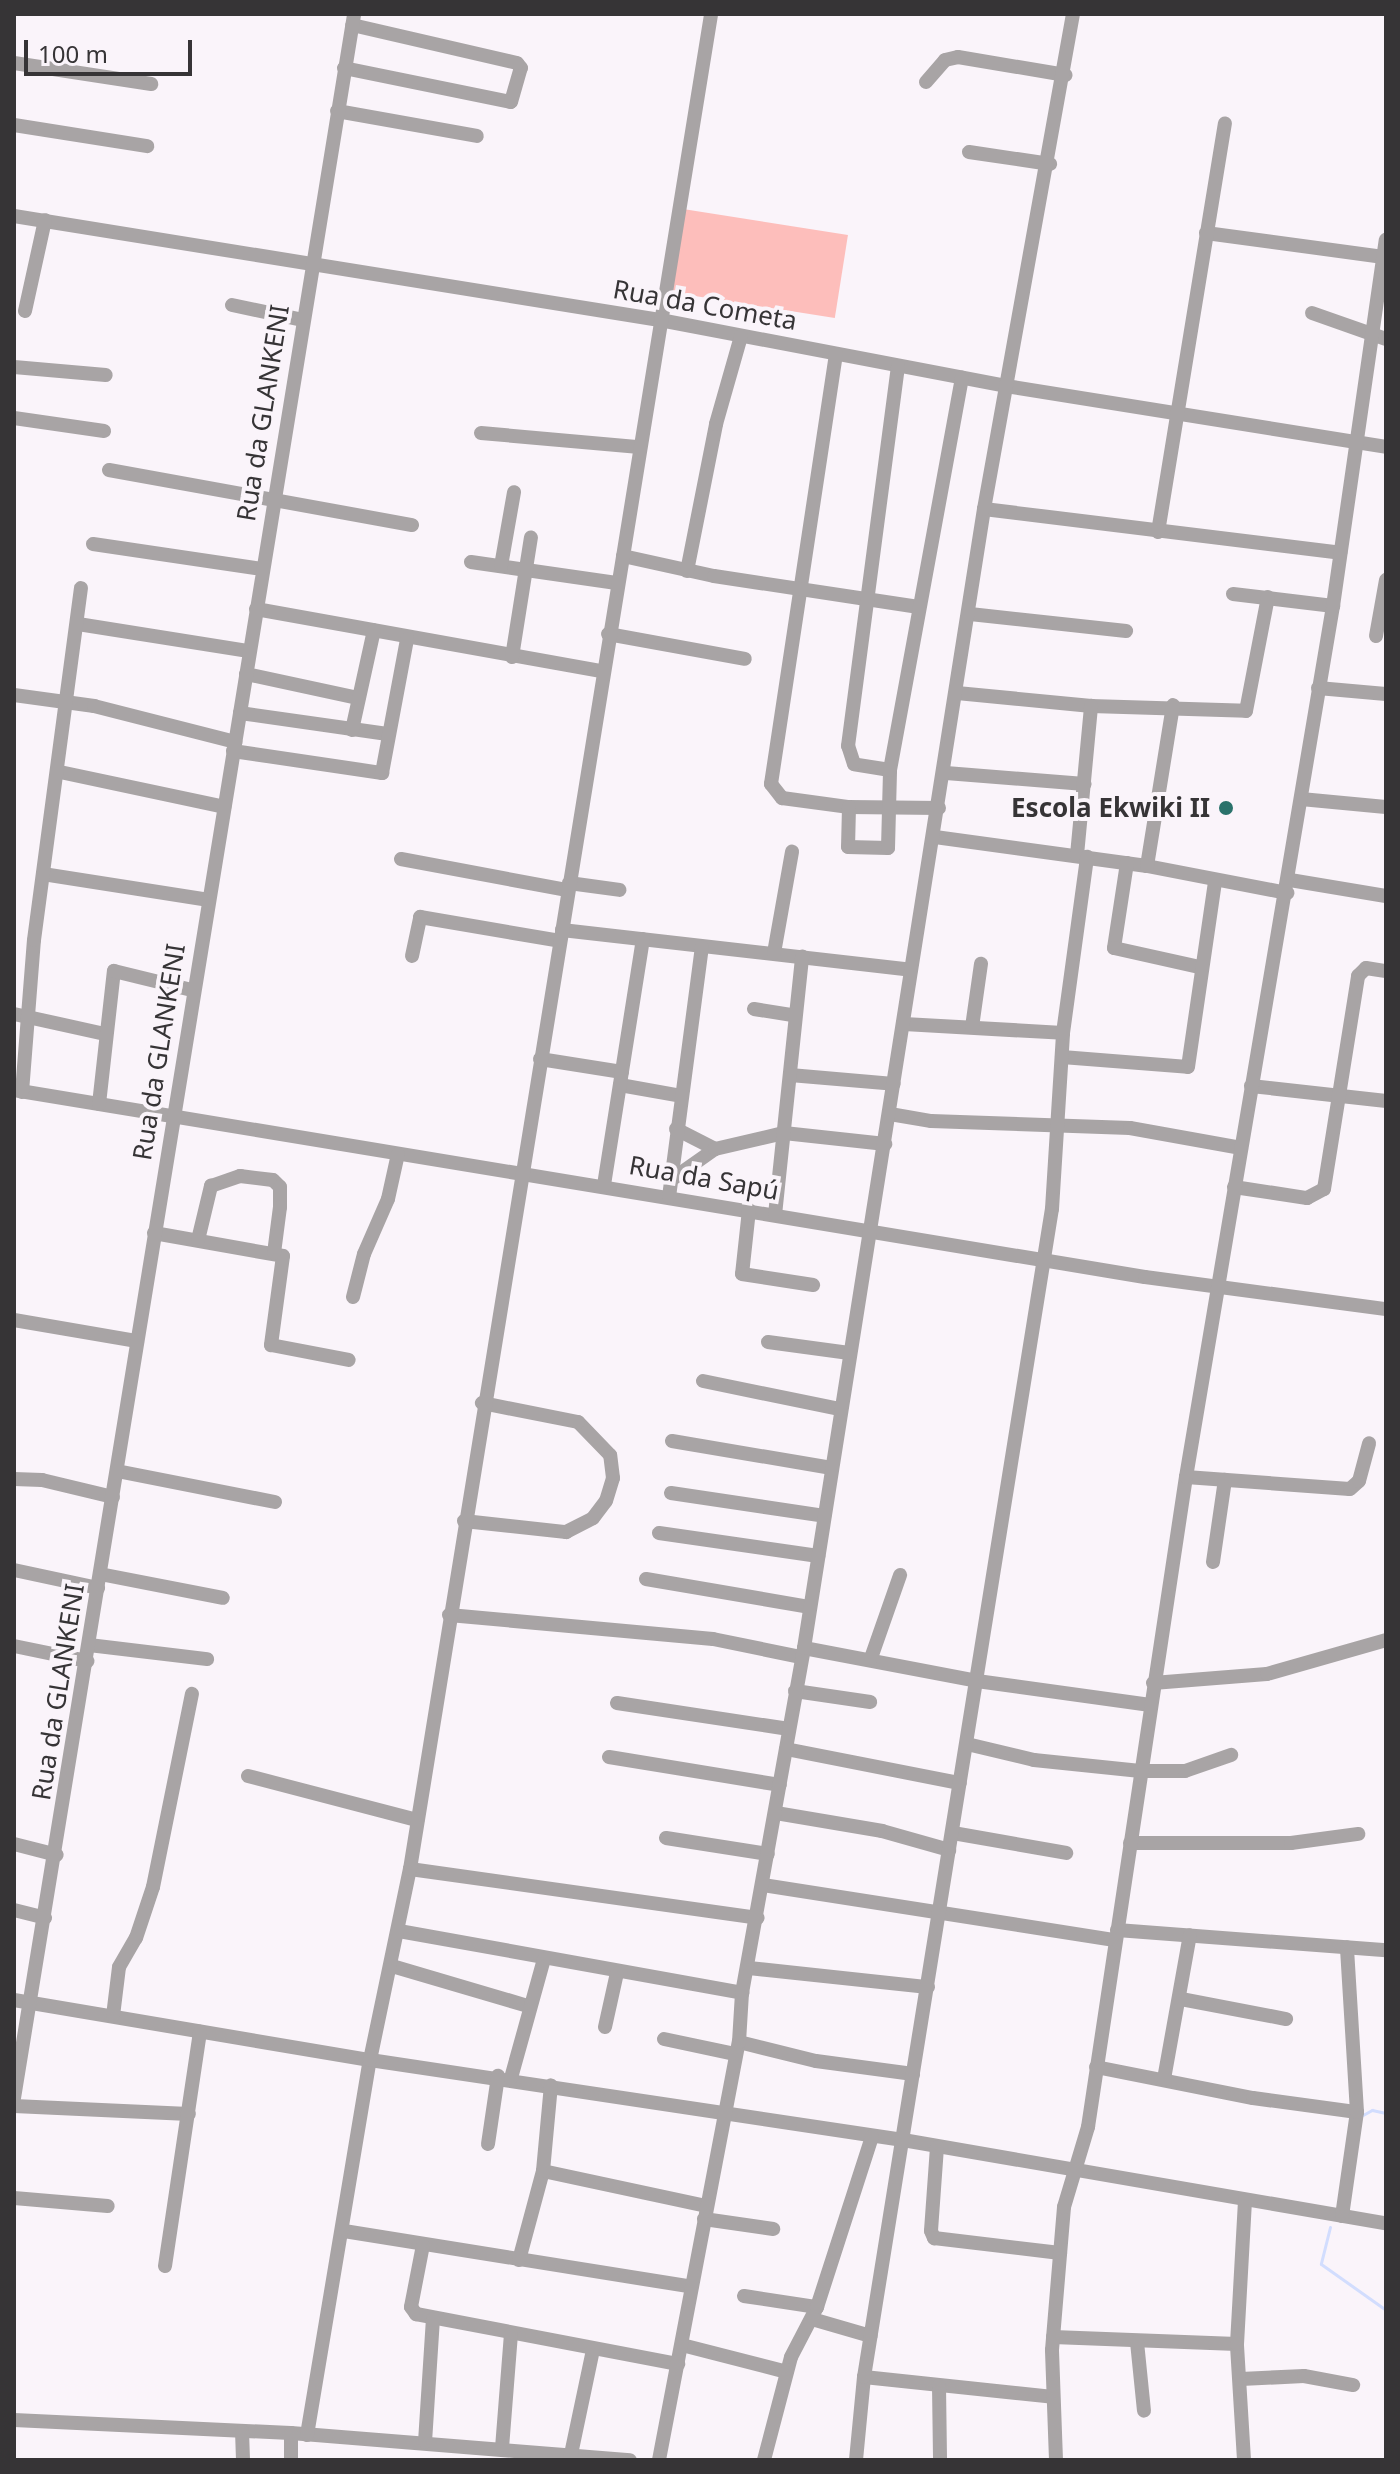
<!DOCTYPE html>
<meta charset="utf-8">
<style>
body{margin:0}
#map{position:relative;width:1400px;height:2474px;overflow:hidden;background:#faf4fa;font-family:"Noto Sans",sans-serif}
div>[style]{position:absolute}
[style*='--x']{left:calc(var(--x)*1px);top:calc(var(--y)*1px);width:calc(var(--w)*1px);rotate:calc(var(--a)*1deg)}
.green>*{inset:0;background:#fdbebb;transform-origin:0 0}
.stream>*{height:3px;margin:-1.5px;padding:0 1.5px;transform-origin:1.5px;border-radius:1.5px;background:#d2ddfe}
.minor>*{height:14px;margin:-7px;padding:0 7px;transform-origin:7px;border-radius:7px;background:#a8a4a5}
.dots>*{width:22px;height:22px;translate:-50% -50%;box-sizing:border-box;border:4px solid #faf4fa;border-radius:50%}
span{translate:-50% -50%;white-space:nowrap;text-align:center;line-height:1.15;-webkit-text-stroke:8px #faf4fa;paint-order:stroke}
.street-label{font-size:26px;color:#363436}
.poi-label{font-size:26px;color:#363436;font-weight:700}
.right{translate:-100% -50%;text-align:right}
.frame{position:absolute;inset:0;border:16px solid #363436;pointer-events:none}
.scale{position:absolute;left:24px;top:40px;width:168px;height:36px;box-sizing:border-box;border:4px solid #363436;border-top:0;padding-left:10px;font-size:24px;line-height:28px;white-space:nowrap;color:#363436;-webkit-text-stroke:6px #faf4fa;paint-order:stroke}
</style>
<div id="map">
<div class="green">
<div style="left:683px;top:209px;width:167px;height:84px;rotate:9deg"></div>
</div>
<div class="stream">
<div style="--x:1361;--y:2116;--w:13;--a:-29"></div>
<div style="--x:1372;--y:2110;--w:14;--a:12"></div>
<div style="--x:1330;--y:2227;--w:38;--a:104"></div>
<div style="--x:1321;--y:2264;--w:80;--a:35.3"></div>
</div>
<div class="minor">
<div style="--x:14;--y:63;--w:139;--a:8.7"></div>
<div style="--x:344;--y:68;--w:170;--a:11.5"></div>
<div style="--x:511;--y:102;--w:35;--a:-74"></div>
<div style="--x:521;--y:68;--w:6;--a:-129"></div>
<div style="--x:517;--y:63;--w:169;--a:-167"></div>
<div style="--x:926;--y:82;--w:29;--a:-49"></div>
<div style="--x:945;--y:60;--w:13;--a:-13"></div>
<div style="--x:958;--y:57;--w:109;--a:9.5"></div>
<div style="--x:337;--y:111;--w:142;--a:10.1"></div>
<div style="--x:14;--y:125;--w:135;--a:9"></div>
<div style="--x:969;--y:152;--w:82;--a:8.4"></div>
<div style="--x:14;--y:216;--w:654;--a:9.15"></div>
<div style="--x:660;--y:320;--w:352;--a:10.8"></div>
<div style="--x:1006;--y:386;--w:385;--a:9.1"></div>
<div style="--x:1206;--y:233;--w:179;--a:7.7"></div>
<div style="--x:232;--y:305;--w:73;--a:11.9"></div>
<div style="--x:25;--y:311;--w:93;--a:-77.6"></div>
<div style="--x:1312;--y:313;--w:78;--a:19.4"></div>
<div style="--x:836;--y:354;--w:435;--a:98.6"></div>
<div style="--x:771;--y:784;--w:18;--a:52"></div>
<div style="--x:782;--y:798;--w:68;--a:7.7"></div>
<div style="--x:849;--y:807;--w:90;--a:0.6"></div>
<div style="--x:14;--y:367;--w:92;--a:5"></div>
<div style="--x:14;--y:418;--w:91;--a:8.2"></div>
<div style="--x:481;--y:433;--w:159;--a:5.1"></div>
<div style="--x:109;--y:470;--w:308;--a:10.3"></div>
<div style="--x:984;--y:509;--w:359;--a:7"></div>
<div style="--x:1158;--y:532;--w:414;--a:-80.7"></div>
<div style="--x:93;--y:544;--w:171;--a:8.4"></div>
<div style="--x:623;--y:556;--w:93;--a:12.4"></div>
<div style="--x:714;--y:576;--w:207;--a:8.6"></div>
<div style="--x:471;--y:562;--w:147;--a:8.2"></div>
<div style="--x:501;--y:566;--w:75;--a:-80"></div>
<div style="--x:687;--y:571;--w:150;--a:-78.8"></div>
<div style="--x:716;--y:424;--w:91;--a:-74.1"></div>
<div style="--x:1233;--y:594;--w:101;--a:6.8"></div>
<div style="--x:256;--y:609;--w:351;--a:10.2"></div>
<div style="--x:970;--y:614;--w:157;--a:6.2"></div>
<div style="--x:78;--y:624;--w:173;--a:9"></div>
<div style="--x:608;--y:634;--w:139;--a:10.3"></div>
<div style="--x:1376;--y:636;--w:57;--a:-79.9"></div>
<div style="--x:512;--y:657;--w:121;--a:-81"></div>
<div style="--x:246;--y:674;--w:115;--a:12.1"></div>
<div style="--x:1318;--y:688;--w:68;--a:5"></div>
<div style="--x:957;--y:693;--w:135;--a:5.5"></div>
<div style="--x:1091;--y:706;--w:155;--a:1.8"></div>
<div style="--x:1246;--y:711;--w:116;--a:-79.1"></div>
<div style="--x:14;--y:695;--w:81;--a:7.8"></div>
<div style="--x:94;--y:706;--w:146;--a:14.3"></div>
<div style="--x:240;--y:713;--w:149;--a:8.1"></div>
<div style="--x:352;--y:730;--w:102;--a:-77.6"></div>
<div style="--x:233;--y:751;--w:151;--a:8.4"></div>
<div style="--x:382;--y:773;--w:136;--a:-79.4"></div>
<div style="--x:890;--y:770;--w:36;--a:-171"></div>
<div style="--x:854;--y:764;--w:19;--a:-108"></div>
<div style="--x:848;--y:746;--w:383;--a:-82.5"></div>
<div style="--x:60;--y:772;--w:168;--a:12"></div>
<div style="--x:946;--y:773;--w:139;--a:4.5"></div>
<div style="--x:1301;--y:799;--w:85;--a:5.4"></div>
<div style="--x:849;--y:807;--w:40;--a:91.4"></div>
<div style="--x:848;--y:847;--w:40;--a:1.4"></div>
<div style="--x:888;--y:848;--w:78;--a:-88.5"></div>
<div style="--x:890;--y:770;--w:399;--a:-79.6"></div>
<div style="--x:935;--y:837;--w:214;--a:7.8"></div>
<div style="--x:1147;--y:866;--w:143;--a:10.9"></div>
<div style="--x:1077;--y:855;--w:150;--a:-84.6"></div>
<div style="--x:401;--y:859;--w:168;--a:10.6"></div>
<div style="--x:1127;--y:863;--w:86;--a:98.7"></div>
<div style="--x:1114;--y:948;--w:88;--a:12.5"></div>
<div style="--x:1147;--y:866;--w:163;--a:-80.8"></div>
<div style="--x:43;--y:874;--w:168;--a:8.9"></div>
<div style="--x:1290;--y:880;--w:97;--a:9.5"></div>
<div style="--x:569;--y:883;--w:51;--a:7.8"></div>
<div style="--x:562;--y:930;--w:351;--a:6.5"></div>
<div style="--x:774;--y:953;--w:103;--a:-79.9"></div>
<div style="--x:412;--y:956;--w:40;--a:-78"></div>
<div style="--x:420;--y:917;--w:142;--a:9.7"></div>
<div style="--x:754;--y:1009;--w:39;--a:9"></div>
<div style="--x:14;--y:1014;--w:93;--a:12.4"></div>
<div style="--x:904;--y:1024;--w:159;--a:3.2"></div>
<div style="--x:972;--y:1027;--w:64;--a:-81.9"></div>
<div style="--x:1062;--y:1057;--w:126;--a:4.5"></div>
<div style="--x:1188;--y:1067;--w:188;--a:-81.7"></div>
<div style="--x:540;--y:1059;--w:83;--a:9"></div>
<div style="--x:790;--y:1075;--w:104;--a:4.9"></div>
<div style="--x:620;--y:1085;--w:62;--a:10.2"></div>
<div style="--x:1251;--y:1086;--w:136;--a:6.3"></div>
<div style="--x:14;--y:1090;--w:1146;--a:9.39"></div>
<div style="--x:1145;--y:1277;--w:243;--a:7.6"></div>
<div style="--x:22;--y:1092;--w:152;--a:-85.5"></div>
<div style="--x:34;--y:940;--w:355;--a:-82.4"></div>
<div style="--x:99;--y:1104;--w:134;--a:-83.6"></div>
<div style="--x:114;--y:971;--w:80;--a:13.7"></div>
<div style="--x:890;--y:1114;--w:42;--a:9.7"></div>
<div style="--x:931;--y:1121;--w:199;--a:2"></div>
<div style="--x:1130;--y:1128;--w:113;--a:10.2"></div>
<div style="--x:676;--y:1129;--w:44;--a:27.1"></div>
<div style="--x:671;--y:1180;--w:54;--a:-35.2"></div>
<div style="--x:715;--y:1149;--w:71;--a:-13.1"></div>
<div style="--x:784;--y:1133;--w:102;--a:6.2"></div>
<div style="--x:604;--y:1185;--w:249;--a:-81"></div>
<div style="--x:1234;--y:1187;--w:74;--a:8.6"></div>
<div style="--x:1307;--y:1198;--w:19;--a:-28"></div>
<div style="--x:1324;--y:1189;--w:216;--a:-80.9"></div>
<div style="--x:1358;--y:976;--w:11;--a:-45"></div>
<div style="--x:1366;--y:968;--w:20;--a:9"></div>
<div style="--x:669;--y:1197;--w:252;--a:-82.5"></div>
<div style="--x:749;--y:1210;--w:64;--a:96.2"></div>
<div style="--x:742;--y:1274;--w:72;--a:8.8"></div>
<div style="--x:775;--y:1215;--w:260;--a:-84"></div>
<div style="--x:154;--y:1233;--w:131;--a:10.1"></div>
<div style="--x:283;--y:1256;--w:90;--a:97.7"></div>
<div style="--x:271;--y:1345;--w:79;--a:10.9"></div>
<div style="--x:198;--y:1240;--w:56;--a:-76.5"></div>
<div style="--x:211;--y:1186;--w:31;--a:-19"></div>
<div style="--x:240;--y:1176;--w:33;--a:7"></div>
<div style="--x:273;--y:1180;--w:10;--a:45"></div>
<div style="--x:280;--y:1187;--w:20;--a:90"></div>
<div style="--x:280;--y:1207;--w:46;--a:97.4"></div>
<div style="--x:353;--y:1297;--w:44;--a:-75.7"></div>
<div style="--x:364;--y:1254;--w:60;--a:-66.4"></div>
<div style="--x:388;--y:1199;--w:46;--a:-77.5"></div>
<div style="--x:14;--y:1320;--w:125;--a:9.7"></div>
<div style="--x:768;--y:1342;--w:82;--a:7.7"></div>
<div style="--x:703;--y:1381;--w:140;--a:11.6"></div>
<div style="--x:672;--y:1441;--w:162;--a:9.6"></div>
<div style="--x:117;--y:1471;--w:161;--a:11.1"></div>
<div style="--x:1186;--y:1477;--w:164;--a:4.2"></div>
<div style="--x:1350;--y:1489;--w:12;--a:-42"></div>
<div style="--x:1359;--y:1481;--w:39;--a:-75"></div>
<div style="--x:14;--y:1479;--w:28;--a:2"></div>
<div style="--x:42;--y:1480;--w:73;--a:13.5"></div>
<div style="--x:671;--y:1493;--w:155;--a:8.5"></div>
<div style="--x:464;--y:1521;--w:103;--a:6.2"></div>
<div style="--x:566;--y:1532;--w:30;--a:-27"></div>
<div style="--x:593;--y:1518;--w:21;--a:-53"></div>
<div style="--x:606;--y:1501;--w:24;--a:-73"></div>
<div style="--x:613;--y:1478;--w:23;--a:-97"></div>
<div style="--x:610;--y:1455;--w:46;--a:-134.1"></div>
<div style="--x:578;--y:1422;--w:98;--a:-168.8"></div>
<div style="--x:659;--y:1533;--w:161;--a:8.2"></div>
<div style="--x:1213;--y:1562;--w:83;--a:-81.7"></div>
<div style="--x:14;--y:1570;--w:86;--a:12.1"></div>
<div style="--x:100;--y:1574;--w:125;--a:11"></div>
<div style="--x:646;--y:1579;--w:165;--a:9.7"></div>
<div style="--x:449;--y:1615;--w:265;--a:5.2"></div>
<div style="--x:713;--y:1639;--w:90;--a:11.6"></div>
<div style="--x:89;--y:1645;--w:119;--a:6.8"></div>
<div style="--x:14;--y:1646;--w:75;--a:11.6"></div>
<div style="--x:804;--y:1648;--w:176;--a:10.8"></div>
<div style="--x:977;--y:1681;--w:175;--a:7.9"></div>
<div style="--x:871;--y:1658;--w:88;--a:-70.7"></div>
<div style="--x:1153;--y:1683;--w:114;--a:-4.5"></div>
<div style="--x:1267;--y:1674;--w:124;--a:-15.9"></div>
<div style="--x:795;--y:1691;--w:76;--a:8.3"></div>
<div style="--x:617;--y:1703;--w:174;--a:8.6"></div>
<div style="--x:967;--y:1744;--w:69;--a:13.4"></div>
<div style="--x:1034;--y:1760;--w:107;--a:5.9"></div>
<div style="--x:1140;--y:1771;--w:45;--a:0"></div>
<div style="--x:1185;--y:1771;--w:49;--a:-19.2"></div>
<div style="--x:786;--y:1749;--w:177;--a:11.1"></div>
<div style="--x:609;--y:1757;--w:173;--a:9.3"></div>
<div style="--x:248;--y:1776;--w:175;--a:14.6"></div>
<div style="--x:776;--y:1813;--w:108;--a:9.6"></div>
<div style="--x:882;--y:1831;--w:70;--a:15.8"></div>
<div style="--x:953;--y:1833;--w:115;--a:10"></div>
<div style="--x:666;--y:1838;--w:103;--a:8.9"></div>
<div style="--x:1130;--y:1843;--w:161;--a:0"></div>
<div style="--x:1291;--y:1843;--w:68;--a:-7.7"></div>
<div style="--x:14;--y:1844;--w:44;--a:14.3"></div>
<div style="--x:410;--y:1869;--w:351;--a:8"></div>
<div style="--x:763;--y:1885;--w:356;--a:8.9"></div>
<div style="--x:14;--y:1910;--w:32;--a:14"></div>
<div style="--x:1117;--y:1930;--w:270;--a:4.3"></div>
<div style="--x:399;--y:1931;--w:349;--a:10.2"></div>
<div style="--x:392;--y:1966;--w:142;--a:16.4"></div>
<div style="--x:749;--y:1968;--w:180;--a:6.1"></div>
<div style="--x:1181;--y:1999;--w:107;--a:10.8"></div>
<div style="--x:14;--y:2000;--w:361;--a:9.6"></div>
<div style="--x:370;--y:2060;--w:539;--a:8.54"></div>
<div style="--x:903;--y:2140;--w:490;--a:9.8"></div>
<div style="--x:113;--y:2016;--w:49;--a:-83"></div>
<div style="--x:119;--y:1967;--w:34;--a:-60"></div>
<div style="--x:136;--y:1938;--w:54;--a:-71.6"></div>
<div style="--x:153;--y:1887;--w:197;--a:-78.6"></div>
<div style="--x:605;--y:2027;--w:55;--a:-77.5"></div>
<div style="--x:664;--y:2039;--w:73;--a:11.9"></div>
<div style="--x:739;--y:2042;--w:79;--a:13.9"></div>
<div style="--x:816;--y:2061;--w:98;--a:7.6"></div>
<div style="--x:1096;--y:2067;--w:160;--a:11.2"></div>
<div style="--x:1253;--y:2098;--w:105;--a:7.7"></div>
<div style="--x:511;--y:2078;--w:123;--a:-74.5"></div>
<div style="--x:1164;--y:2079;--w:146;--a:-79.8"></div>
<div style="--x:14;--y:2098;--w:2112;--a:-80.73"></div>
<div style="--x:14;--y:2106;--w:175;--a:2.6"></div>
<div style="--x:488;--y:2144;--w:69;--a:-81.6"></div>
<div style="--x:937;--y:2147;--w:84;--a:94.1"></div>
<div style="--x:931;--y:2231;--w:8;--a:67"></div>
<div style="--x:934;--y:2238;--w:127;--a:6.8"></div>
<div style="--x:543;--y:2171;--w:167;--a:12.1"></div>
<div style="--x:14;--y:2198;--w:94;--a:4.9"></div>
<div style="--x:1342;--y:2216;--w:105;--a:-81.8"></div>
<div style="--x:1357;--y:2112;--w:165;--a:-93.5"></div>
<div style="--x:704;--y:2219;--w:70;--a:8.2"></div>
<div style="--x:344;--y:2231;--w:352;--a:9.1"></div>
<div style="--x:423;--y:2245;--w:63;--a:101"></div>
<div style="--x:411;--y:2307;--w:9;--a:54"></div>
<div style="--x:416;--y:2314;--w:267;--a:10.8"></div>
<div style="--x:519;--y:2260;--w:92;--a:-74.9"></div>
<div style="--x:543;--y:2171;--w:86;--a:-84.7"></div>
<div style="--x:165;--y:2266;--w:237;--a:-81.5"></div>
<div style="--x:744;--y:2296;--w:74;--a:8.6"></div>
<div style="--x:812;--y:2319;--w:61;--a:16.1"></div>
<div style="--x:1053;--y:2337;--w:184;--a:2.2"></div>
<div style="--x:1137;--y:2342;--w:69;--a:84.2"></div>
<div style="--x:682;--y:2345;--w:108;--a:14.4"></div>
<div style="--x:864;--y:2377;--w:190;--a:6"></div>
<div style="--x:1241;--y:2379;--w:63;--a:-2.7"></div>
<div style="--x:1304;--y:2376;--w:50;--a:10.4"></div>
<div style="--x:939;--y:2386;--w:74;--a:89.2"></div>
<div style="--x:14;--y:2420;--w:277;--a:2.7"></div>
<div style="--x:291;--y:2433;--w:340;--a:4.6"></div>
<div style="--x:242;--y:2431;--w:29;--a:88"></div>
<div style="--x:291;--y:2433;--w:27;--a:90"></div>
<div style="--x:307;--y:2435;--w:380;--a:-80.5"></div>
<div style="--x:370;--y:2060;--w:195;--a:-78.2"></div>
<div style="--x:410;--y:1869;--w:1879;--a:-80.78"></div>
<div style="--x:425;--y:2442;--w:123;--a:-86.3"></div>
<div style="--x:502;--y:2448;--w:114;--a:-85.5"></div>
<div style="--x:570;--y:2459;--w:111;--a:-78.1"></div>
<div style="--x:659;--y:2460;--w:426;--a:-79.2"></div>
<div style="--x:739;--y:2042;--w:49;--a:-86.5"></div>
<div style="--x:742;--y:1993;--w:351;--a:-79.8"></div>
<div style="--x:804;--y:1648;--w:1153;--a:-81.02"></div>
<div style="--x:984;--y:509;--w:503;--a:-79.81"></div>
<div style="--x:764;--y:2460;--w:106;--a:-75.3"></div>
<div style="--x:791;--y:2357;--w:56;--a:-62.5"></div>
<div style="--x:817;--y:2307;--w:179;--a:-72.1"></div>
<div style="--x:856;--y:2460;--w:83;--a:-84.5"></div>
<div style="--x:864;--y:2377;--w:1183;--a:-80.86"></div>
<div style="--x:1052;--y:1209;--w:176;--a:-86.4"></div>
<div style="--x:1063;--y:1033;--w:178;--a:-82.2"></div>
<div style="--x:1056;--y:2460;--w:110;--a:-92.1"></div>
<div style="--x:1052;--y:2350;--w:144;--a:-85.2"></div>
<div style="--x:1064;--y:2207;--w:84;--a:-73.3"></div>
<div style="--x:1088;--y:2127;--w:657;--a:-81.43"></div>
<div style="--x:1186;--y:1477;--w:883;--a:-80.42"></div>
<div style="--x:1333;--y:606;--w:370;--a:-81.8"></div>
<div style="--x:1244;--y:2460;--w:116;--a:-93.5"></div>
<div style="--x:1237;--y:2344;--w:144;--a:-86.8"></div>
</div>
<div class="dots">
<div style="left:1226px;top:808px;background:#2a726b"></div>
</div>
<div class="street-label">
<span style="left:705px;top:305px;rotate:10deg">Rua da Cometa</span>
<span style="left:263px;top:413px;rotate:-81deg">Rua da GLANKENI</span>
<span style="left:159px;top:1052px;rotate:-81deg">Rua da GLANKENI</span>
<span style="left:704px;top:1178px;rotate:10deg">Rua da Sapú</span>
<span style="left:58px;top:1692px;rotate:-81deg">Rua da GLANKENI</span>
</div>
<div class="poi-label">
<span class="right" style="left:1210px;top:808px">Escola Ekwiki II</span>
</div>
<div class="frame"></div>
<div class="scale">100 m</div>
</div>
